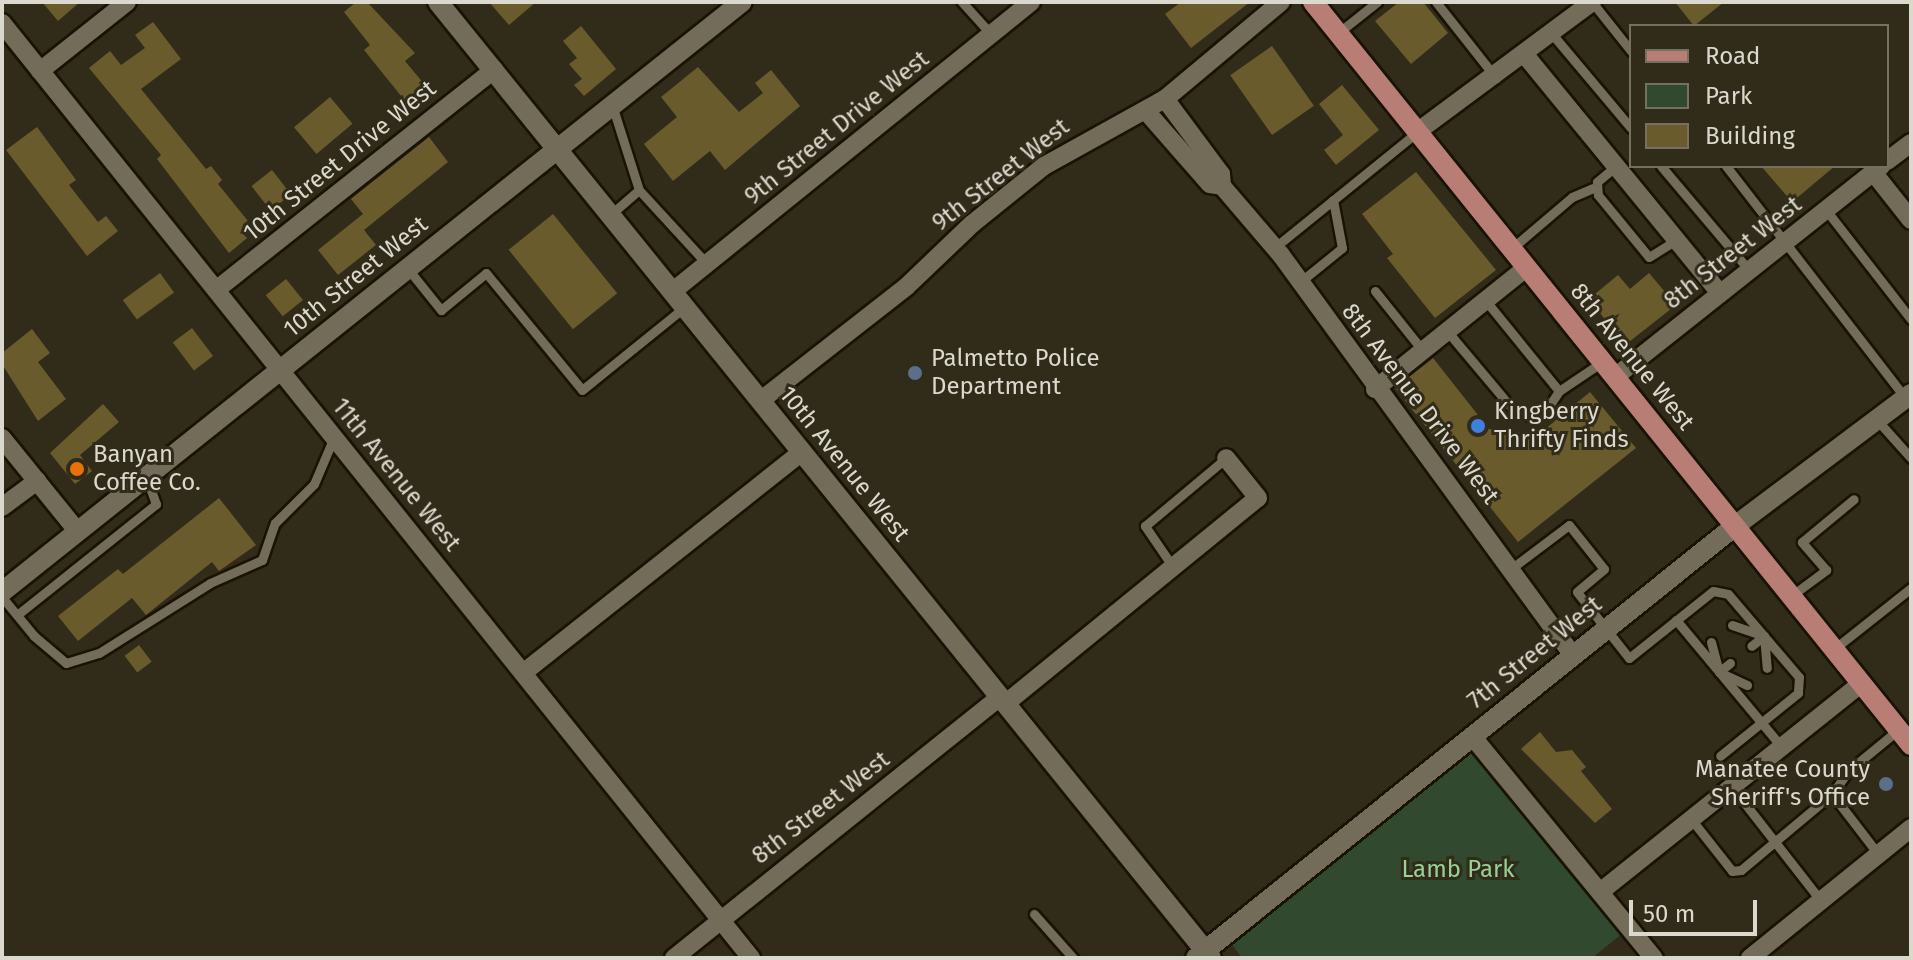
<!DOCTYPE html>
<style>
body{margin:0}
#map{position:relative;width:1913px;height:960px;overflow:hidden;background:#312b1a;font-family:"Fira Sans",sans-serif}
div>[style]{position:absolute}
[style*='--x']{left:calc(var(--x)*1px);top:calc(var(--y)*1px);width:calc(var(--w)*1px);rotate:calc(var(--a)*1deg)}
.green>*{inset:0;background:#30492f}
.building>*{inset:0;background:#6a5b2c;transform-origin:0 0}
.roads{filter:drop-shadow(2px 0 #191304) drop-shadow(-2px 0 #191304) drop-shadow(0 2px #191304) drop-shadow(0 -2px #191304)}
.service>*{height:9px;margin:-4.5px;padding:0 4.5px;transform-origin:4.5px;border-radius:4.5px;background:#726c59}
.minor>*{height:18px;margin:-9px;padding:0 9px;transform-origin:9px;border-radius:9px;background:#726c59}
.tertiary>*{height:20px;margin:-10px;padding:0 10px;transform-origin:10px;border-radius:10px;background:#726c59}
.primary>*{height:20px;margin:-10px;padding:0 10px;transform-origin:10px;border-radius:10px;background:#b87e76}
.dots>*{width:22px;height:22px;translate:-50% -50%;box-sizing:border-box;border:4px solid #312b1a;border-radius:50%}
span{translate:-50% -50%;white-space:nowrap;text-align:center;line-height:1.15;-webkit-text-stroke:6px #312b1a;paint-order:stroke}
.street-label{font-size:24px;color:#dbd8cd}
.poi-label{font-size:24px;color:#dbd8cd}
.left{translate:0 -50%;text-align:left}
.right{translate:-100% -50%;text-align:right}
.park-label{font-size:24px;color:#99d097}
.frame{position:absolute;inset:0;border:4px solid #dbd8cd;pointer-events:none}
.legend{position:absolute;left:1629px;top:24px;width:260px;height:144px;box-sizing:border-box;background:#312b1a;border:2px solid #757062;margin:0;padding:10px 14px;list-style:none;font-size:24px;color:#dbd8cd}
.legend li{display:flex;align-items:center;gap:16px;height:40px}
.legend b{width:40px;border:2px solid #757062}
.scale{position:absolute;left:1629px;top:900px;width:128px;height:36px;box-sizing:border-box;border:4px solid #dbd8cd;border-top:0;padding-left:10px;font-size:24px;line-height:28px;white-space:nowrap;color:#dbd8cd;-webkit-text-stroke:6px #312b1a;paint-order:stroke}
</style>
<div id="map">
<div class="green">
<div style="clip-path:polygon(1472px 743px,1623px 933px,1592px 958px,1242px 958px,1231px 943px)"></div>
</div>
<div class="building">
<div style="clip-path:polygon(42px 2px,80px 2px,58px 21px)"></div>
<div style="clip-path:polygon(356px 2px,367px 2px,415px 53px,405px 61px,434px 96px,414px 112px,364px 50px,370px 45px,344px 12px)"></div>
<div style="clip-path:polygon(489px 2px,536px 2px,509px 25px)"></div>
<div style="clip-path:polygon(1181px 2px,1250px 2px,1191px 48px,1165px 14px)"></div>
<div style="clip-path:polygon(1399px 2px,1423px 2px,1448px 33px,1411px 64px,1375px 21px)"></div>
<div style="clip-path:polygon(1675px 2px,1724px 2px,1694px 26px)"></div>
<div style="clip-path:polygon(153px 22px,181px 59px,141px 89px,206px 169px,211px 166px,222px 180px,218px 184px,252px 226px,243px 234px,247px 238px,229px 253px,157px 159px,161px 155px,89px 68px,110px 51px,121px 65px,145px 48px,135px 35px)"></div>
<div style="clip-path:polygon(581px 26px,616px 69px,584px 96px,574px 85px,582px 79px,569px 64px,577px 58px,563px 41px)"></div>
<div style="left:1272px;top:46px;width:73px;height:51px;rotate:55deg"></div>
<div style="clip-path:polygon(698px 67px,739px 112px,763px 93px,755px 83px,771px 70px,800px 106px,725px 170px,710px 151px,673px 181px,644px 144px,677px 117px,661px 97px)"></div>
<div style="clip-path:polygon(1342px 85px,1379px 130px,1336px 165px,1324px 150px,1343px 135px,1319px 104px)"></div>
<div style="left:330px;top:97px;width:35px;height:47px;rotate:50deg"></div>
<div style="clip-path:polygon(37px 127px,76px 180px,69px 185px,98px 222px,106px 216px,118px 231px,87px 256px,6px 150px)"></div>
<div style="clip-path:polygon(429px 137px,448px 162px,364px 230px,376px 245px,338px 275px,318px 250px,363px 214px,351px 199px)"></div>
<div style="clip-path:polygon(1761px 166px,1835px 166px,1792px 202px)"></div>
<div style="left:272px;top:170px;width:31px;height:26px;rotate:52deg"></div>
<div style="clip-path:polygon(1416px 172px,1496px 270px,1435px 318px,1387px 258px,1393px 254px,1362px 214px)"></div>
<div style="left:553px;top:214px;width:102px;height:57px;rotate:51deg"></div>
<div style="left:160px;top:273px;width:24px;height:46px;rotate:54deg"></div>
<div style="clip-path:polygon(1649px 273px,1676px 305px,1625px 345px,1589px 299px,1618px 275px,1630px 289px)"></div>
<div style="left:286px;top:279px;width:27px;height:26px;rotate:51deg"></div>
<div style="left:192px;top:328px;width:35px;height:24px;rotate:53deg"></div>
<div style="clip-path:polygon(32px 329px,50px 353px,38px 362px,66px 399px,38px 421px,2px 364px,2px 353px)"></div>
<div style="clip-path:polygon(1433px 358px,1489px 429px,1538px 435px,1590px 392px,1636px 448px,1518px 542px,1395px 388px)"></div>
<div style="clip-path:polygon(103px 404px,119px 422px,80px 455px,92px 471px,75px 484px,50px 453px)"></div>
<div style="clip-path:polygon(219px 498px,256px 545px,219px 571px,212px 562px,146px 615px,132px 598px,78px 641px,58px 616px,118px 569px,123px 574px)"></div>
<div style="left:139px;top:645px;width:21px;height:18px;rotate:53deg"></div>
<div style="clip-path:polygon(1540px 732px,1556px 752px,1572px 750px,1586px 767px,1581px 771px,1612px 809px,1595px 823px,1521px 749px)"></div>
</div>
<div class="roads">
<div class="service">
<div style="--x:962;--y:2;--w:43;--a:47.8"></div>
<div style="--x:1436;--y:2;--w:97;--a:51.7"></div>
<div style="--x:1592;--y:2;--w:63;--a:51.5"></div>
<div style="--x:1338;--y:33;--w:50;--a:-38.5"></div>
<div style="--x:1552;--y:34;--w:123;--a:50"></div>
<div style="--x:1616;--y:166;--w:25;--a:140"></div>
<div style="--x:1597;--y:182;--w:13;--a:86"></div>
<div style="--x:1598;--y:195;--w:80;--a:50.6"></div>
<div style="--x:1649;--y:257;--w:32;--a:-32"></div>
<div style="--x:1661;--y:166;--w:136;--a:49.8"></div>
<div style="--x:1726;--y:166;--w:294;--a:52.3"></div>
<div style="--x:639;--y:190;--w:100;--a:47.4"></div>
<div style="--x:1826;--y:210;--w:138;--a:52.1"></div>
<div style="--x:610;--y:215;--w:38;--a:-41"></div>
<div style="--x:639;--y:190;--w:89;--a:-107.6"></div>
<div style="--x:1274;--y:248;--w:184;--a:-39"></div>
<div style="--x:1511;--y:249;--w:80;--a:-40.4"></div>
<div style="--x:1572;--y:197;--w:23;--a:-23"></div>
<div style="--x:408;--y:269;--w:53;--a:51.2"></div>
<div style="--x:441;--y:310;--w:58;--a:-39.4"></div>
<div style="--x:486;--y:273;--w:151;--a:50.6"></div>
<div style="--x:582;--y:390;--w:132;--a:-38.9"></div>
<div style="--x:1300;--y:282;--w:54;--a:-39"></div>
<div style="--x:1342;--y:248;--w:49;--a:-100.6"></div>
<div style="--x:1375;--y:291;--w:77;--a:51.3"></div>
<div style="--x:1447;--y:331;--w:106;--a:50"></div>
<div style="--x:1515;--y:412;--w:19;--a:16"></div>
<div style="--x:1533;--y:417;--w:19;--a:-35"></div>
<div style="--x:1549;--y:406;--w:18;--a:-56"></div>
<div style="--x:1559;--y:391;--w:117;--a:-129.1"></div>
<div style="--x:1559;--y:391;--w:52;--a:-34"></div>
<div style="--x:1877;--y:420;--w:51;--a:48.2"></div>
<div style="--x:1173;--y:567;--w:50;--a:-124.3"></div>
<div style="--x:1145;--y:526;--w:106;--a:-40"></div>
<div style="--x:1512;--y:568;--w:71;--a:-37"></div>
<div style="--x:1569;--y:525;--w:56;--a:51.5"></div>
<div style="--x:1604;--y:569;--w:35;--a:140"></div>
<div style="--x:1577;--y:592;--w:84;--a:51.8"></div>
<div style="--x:1629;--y:658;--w:107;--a:-38.6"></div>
<div style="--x:1713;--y:591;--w:15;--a:11"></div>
<div style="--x:1728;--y:594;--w:109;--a:49.5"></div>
<div style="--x:1799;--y:677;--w:16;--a:94"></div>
<div style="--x:1798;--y:693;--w:100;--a:141.1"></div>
<div style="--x:1791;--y:596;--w:44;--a:-36.6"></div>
<div style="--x:1826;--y:570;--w:37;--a:-131"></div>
<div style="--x:1802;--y:542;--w:67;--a:-39.6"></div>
<div style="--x:2;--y:597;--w:50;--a:50.6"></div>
<div style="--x:34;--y:636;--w:42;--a:40.2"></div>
<div style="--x:66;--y:663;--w:34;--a:-17"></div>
<div style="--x:99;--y:653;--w:131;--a:-32.2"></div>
<div style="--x:210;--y:583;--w:57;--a:-23.9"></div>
<div style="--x:262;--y:560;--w:39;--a:-71"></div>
<div style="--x:275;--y:523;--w:55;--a:-45"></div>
<div style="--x:314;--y:484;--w:51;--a:-66.9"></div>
<div style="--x:17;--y:615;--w:178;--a:-38.6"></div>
<div style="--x:156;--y:504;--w:27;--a:-110"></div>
<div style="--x:1676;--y:620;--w:165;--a:50.2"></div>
<div style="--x:1732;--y:625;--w:34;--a:19"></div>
<div style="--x:1764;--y:636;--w:16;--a:142"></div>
<div style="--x:1764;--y:636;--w:32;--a:85"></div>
<div style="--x:1711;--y:642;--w:28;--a:75"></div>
<div style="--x:1834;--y:649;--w:98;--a:-38.4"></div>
<div style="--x:1730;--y:663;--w:14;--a:141"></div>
<div style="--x:1719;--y:672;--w:31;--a:25"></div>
<div style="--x:1732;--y:787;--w:145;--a:52"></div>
<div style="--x:1832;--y:794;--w:28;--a:-55"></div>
<div style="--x:1848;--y:771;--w:65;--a:-39.4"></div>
<div style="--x:1691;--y:819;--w:66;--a:51.7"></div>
<div style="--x:1732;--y:871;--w:9;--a:-6"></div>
<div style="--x:1741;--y:870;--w:119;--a:-39.9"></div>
<div style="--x:1832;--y:794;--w:76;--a:52.5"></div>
<div style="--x:1034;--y:914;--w:59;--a:48.4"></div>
</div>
<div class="minor">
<div style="--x:2;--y:23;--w:1198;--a:51.3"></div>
<div style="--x:1525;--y:55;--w:308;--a:50.7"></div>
<div style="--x:40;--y:71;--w:111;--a:-38.4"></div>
<div style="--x:1165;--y:99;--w:94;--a:53.3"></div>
<div style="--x:1221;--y:174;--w:12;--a:85"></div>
<div style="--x:1222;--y:186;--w:91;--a:49.5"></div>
<div style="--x:1281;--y:255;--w:495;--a:53.9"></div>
<div style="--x:1146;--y:111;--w:97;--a:48.8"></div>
<div style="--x:1210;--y:184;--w:12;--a:9"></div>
<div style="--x:1417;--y:132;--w:218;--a:-36.6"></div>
<div style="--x:1887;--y:161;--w:30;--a:-37"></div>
<div style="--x:1873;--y:172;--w:61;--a:51.6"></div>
<div style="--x:216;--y:290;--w:355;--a:-38.4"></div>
<div style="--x:673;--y:291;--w:460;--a:-38.9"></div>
<div style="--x:1615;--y:377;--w:340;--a:-38.4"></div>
<div style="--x:1375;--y:389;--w:193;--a:-38.7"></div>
<div style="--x:760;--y:401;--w:185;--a:-38"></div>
<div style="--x:906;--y:287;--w:91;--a:-43.7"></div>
<div style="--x:972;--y:224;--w:92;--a:-38.9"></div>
<div style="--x:1044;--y:166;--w:138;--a:-29"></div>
<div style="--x:1165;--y:99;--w:151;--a:-39.9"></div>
<div style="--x:2;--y:438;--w:121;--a:51"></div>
<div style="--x:2;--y:507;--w:44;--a:-36.6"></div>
<div style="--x:523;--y:673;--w:356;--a:-38.4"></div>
<div style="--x:1005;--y:704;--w:326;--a:-39.2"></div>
<div style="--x:1258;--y:498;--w:51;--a:-128.7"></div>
<div style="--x:1472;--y:736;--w:287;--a:50.7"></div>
<div style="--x:1600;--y:892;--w:335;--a:-38.6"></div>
<div style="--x:674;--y:958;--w:416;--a:-38.7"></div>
<div style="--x:1750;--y:958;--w:207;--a:-38.9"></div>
</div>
<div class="tertiary">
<div style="--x:438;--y:2;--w:1229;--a:51.04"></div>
<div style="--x:2;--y:592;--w:946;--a:-38.57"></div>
<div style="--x:1196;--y:958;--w:691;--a:-38.71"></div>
<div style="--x:1735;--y:526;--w:220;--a:-36.9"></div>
</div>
<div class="primary">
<div style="--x:1313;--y:2;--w:954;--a:51.17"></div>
</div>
</div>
<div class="dots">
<div style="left:915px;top:373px;background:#5c6f8a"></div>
<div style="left:1478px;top:426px;background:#3f7fe0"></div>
<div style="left:77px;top:469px;background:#e8710a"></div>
<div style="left:1886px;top:784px;background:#5c6f8a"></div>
</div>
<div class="street-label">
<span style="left:837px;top:128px;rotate:-39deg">9th Street Drive West</span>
<span style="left:340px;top:161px;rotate:-39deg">10th Street Drive West</span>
<span style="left:1001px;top:175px;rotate:-38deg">9th Street West</span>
<span style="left:1733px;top:253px;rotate:-38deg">8th Street West</span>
<span style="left:356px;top:277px;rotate:-39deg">10th Street West</span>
<span style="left:1632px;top:357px;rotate:51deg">8th Avenue West</span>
<span style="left:1420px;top:404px;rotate:53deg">8th Avenue Drive West</span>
<span style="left:844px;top:464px;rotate:51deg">10th Avenue West</span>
<span style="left:396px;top:475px;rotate:51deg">11th Avenue West</span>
<span style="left:1535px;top:653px;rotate:-39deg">7th Street West</span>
<span style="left:821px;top:808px;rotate:-38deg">8th Street West</span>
</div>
<div class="poi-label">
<span class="left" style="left:931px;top:373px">Palmetto Police<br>Department</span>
<span class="left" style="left:1494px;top:426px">Kingberry<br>Thrifty Finds</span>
<span class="left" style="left:93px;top:469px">Banyan<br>Coffee Co.</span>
<span class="right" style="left:1870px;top:784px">Manatee County<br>Sheriff's Office</span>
</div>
<div class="park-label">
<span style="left:1458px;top:870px">Lamb Park</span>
</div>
<div class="frame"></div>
<ul class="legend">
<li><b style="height:10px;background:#b87e76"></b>Road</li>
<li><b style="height:22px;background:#30492f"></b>Park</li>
<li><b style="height:22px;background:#6a5b2c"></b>Building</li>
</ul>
<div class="scale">50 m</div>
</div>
